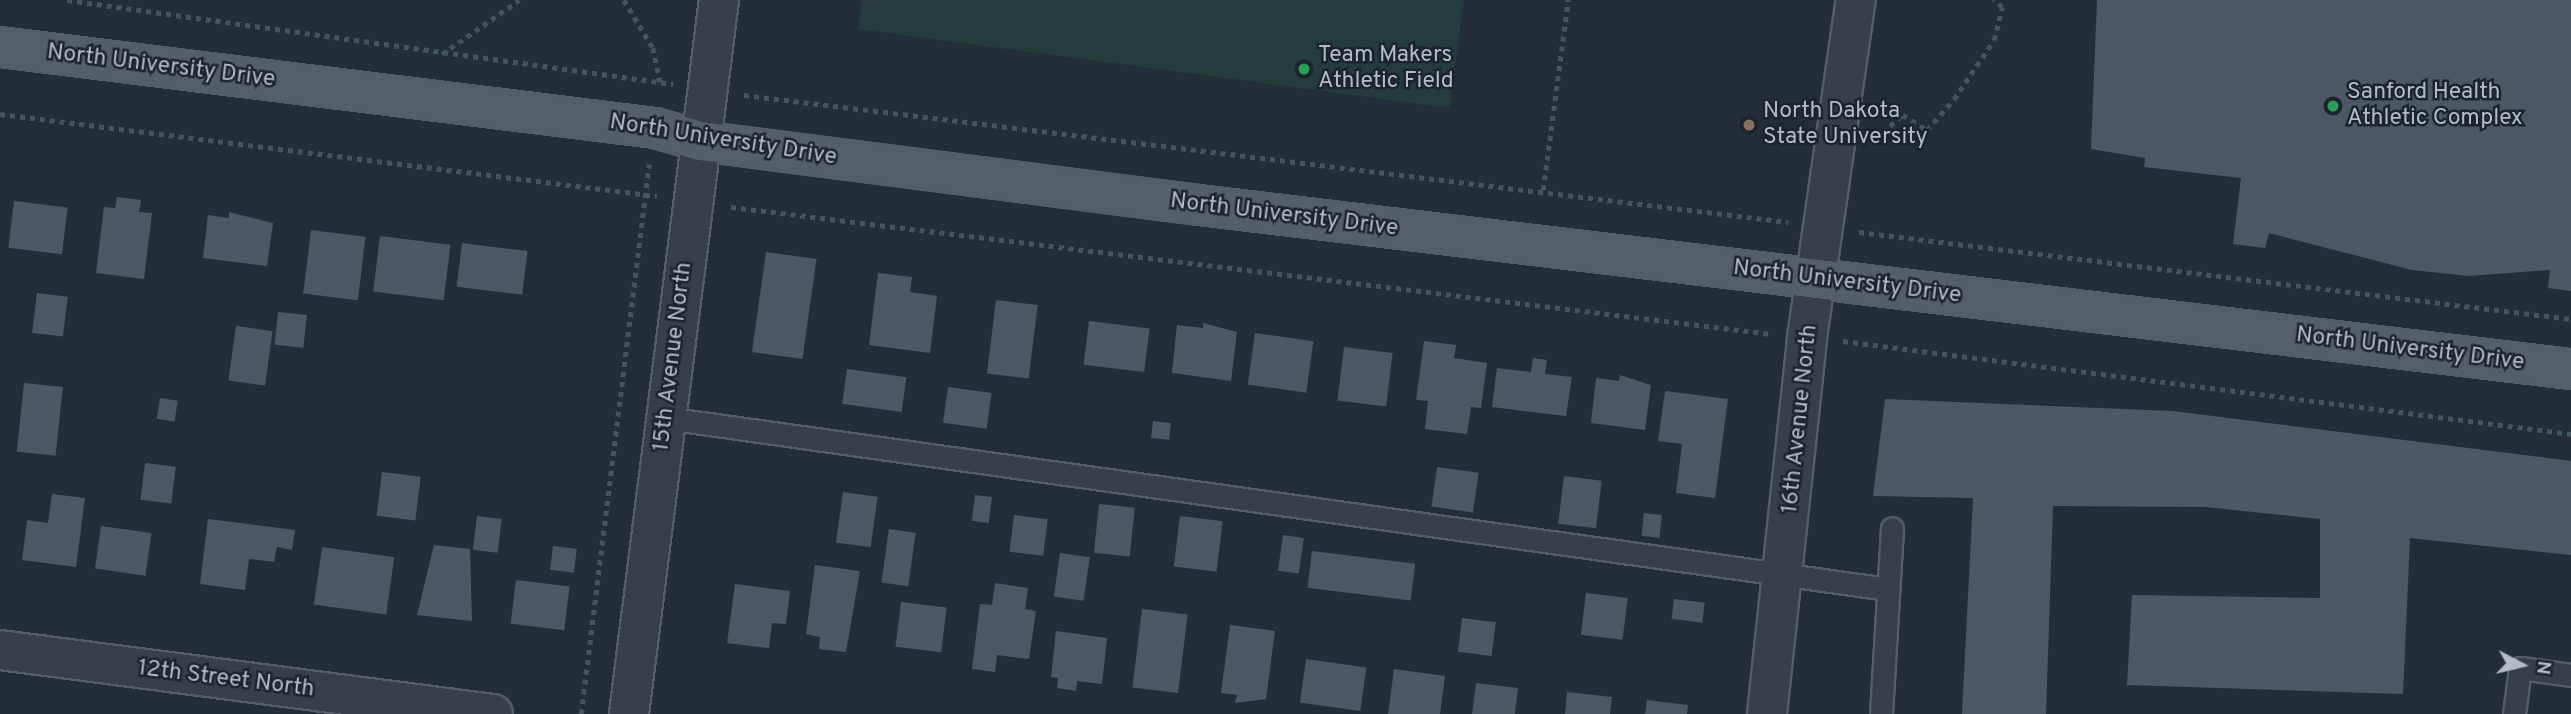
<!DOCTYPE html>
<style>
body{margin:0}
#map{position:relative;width:2571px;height:714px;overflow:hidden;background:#232e39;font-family:Overpass,sans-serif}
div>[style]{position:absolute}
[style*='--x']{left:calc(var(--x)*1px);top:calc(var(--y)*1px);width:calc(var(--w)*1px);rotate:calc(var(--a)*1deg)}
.green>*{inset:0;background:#263b3b}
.building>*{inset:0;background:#4c5965;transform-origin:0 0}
.path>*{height:4.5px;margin-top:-2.25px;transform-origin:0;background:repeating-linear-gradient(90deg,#435758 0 5px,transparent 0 10px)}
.roads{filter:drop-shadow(2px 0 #555e67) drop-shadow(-2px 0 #555e67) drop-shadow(0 2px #555e67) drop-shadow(0 -2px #555e67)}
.service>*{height:21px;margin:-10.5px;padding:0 10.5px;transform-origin:10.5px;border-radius:10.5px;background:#37404a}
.minor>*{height:38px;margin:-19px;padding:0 19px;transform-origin:19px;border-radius:19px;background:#37404a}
.tertiary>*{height:38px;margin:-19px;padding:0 19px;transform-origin:19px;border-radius:19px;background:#37404a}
.primary>*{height:38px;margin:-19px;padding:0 19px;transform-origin:19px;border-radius:19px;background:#555f6a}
.dots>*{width:19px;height:19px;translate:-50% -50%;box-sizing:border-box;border:4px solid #1c252e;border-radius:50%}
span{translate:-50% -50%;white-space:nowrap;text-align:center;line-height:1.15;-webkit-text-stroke:5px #1c252e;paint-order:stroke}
.poi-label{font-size:23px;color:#b2bbc6}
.left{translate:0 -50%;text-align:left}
.street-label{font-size:23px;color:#b2bbc6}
.north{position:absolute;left:2487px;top:630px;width:70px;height:70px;-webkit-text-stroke:5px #1c252e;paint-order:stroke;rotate:97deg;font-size:19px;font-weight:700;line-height:28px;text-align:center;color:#b2bbc6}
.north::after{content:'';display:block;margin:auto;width:24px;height:32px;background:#b2bbc6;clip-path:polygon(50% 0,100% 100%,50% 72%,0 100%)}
</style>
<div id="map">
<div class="green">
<div style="clip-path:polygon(862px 0,1464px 0,1449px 108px,858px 29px)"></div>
</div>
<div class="building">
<div style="clip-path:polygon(2097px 0,2571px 0,2571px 291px,2548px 288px,2550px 270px,2469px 276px,2412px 270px,2269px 233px,2265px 248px,2233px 244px,2241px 178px,2144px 167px,2145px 158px,2091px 149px)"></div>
<div style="clip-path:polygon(117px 197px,141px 200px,139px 212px,152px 213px,144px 279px,96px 273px,104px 207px,115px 208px)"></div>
<div style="left:14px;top:201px;width:54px;height:47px;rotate:7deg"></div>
<div style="clip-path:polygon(229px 212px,273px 223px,267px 266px,203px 258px,208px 215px,229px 218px)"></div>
<div style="left:311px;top:230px;width:55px;height:64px;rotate:7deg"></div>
<div style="left:380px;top:236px;width:71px;height:56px;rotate:7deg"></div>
<div style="left:462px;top:243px;width:66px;height:44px;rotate:7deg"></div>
<div style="left:766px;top:252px;width:51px;height:101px;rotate:8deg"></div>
<div style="clip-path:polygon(878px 273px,912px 277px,910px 292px,937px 296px,930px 353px,869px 345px)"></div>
<div style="left:37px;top:293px;width:31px;height:40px;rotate:7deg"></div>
<div style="left:996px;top:300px;width:42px;height:74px;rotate:7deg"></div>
<div style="left:278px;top:312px;width:29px;height:33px;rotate:6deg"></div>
<div style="left:1089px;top:321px;width:61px;height:44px;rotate:7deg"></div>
<div style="clip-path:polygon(1203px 323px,1237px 332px,1231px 381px,1172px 373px,1177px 325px,1203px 328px)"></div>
<div style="left:236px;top:326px;width:37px;height:55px;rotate:8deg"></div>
<div style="left:1255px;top:333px;width:59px;height:52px;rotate:8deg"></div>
<div style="clip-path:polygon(1424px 341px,1456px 345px,1454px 358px,1487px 363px,1481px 408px,1471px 407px,1467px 434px,1425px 429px,1428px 401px,1416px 400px)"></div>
<div style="left:1344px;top:347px;width:49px;height:54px;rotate:7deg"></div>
<div style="clip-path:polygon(1533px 358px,1547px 360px,1545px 374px,1572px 377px,1566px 416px,1492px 407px,1497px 368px,1531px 372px)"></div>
<div style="left:847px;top:369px;width:60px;height:35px;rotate:8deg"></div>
<div style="clip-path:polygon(1620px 375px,1651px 385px,1645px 430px,1591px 423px,1596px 378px,1619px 381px)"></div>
<div style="left:24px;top:383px;width:39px;height:69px;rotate:6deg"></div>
<div style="left:948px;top:387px;width:44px;height:36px;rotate:8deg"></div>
<div style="clip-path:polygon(1665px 391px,1728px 399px,1715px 498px,1676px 493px,1682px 444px,1658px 441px)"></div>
<div style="left:160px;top:398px;width:18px;height:21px;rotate:9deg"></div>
<div style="clip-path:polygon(1885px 399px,2173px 411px,2571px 461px,2571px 555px,2410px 538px,2403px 694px,2127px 685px,2132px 595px,2320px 598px,2320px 519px,2206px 507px,2053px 506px,2046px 714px,1962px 714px,1973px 498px,1873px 496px)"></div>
<div style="left:1153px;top:421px;width:18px;height:17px;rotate:6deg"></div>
<div style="left:145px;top:463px;width:31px;height:37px;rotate:7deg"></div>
<div style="left:1437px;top:467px;width:42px;height:40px;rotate:8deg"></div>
<div style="left:382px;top:472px;width:39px;height:44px;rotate:7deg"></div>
<div style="left:1564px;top:476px;width:38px;height:48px;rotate:7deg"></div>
<div style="left:843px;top:492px;width:35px;height:51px;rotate:8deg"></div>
<div style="clip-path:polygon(52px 494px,85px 498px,76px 567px,22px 560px,27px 520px,48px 523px)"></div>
<div style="left:975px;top:495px;width:17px;height:26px;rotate:7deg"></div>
<div style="left:1099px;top:504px;width:36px;height:49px;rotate:6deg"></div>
<div style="left:1644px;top:513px;width:18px;height:23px;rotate:6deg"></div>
<div style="left:1014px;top:515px;width:34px;height:37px;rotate:7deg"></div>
<div style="left:477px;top:516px;width:25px;height:34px;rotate:7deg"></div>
<div style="left:1180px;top:516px;width:43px;height:51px;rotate:7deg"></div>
<div style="clip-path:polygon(208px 519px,295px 530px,292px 550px,277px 547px,274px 562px,249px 559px,245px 590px,200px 584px)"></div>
<div style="left:101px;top:526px;width:51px;height:43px;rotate:8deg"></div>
<div style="left:889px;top:529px;width:27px;height:54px;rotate:8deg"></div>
<div style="left:1283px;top:535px;width:21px;height:36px;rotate:8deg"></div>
<div style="clip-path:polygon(434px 545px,470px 549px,472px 621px,417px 615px)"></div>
<div style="left:553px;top:546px;width:24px;height:24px;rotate:7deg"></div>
<div style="left:322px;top:547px;width:73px;height:58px;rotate:8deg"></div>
<div style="left:1312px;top:551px;width:104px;height:37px;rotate:7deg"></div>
<div style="left:1060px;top:553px;width:30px;height:44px;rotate:8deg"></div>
<div style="clip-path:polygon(815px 565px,860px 571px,846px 652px,819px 649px,820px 637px,806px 634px)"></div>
<div style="left:516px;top:580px;width:54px;height:44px;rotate:7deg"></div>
<div style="clip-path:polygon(995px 583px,1028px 588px,1025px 609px,1036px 611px,1029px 659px,997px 655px,995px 672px,972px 669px,980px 604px,992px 605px)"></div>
<div style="clip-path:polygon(735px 584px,790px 591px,786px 624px,772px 623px,769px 648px,727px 643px)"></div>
<div style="left:1586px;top:593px;width:42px;height:42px;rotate:7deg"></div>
<div style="left:1674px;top:599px;width:31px;height:20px;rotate:7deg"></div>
<div style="left:901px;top:602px;width:46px;height:45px;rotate:7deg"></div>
<div style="left:1142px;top:609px;width:46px;height:79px;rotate:7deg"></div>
<div style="left:1462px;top:618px;width:34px;height:34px;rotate:7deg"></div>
<div style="clip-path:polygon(1230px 625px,1275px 631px,1266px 699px,1235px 703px,1237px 695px,1221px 693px)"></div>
<div style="clip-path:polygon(1056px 631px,1107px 638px,1102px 684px,1077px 681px,1076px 691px,1057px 688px,1058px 678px,1051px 677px)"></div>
<div style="left:1306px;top:659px;width:61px;height:44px;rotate:8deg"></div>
<div style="clip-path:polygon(1394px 669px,1445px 676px,1440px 714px,1388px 714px)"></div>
<div style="clip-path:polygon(1476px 683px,1518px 688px,1515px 714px,1472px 714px)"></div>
<div style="clip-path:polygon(1567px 692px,1612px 697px,1610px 714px,1565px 714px)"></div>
<div style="clip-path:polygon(1647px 700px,1688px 705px,1687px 714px,1645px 714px)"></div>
</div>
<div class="path">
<div style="--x:67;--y:0;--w:612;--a:7.89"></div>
<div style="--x:624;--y:0;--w:56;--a:58.9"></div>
<div style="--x:653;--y:48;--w:35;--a:78"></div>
<div style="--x:442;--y:54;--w:94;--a:-35"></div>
<div style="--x:744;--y:95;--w:1052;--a:6.94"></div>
<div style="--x:0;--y:114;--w:662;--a:7.11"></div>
<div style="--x:1875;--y:139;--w:37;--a:-41"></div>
<div style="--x:1903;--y:115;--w:28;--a:32"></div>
<div style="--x:1927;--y:130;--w:41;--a:-48.9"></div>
<div style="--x:1954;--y:99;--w:71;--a:-55.9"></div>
<div style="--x:1994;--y:40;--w:34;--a:-76"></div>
<div style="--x:2002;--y:7;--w:11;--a:-139"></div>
<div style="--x:1543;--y:190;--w:192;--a:-82.5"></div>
<div style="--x:731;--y:207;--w:1048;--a:6.96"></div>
<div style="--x:1859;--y:232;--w:717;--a:6.97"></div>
<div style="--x:1843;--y:341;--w:734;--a:7.28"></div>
<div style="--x:581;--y:714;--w:554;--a:-82.95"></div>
</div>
<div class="roads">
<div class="service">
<div style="--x:666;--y:418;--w:1234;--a:7.97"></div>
<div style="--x:1881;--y:714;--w:186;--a:-86.6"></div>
<div style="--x:2514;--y:714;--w:46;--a:-82.6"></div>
<div style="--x:2520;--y:668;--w:51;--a:7.8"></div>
</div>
<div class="minor">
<div style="--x:0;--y:650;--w:497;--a:7.4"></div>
<div style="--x:1767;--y:714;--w:378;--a:-83.9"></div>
<div style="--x:1807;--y:338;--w:342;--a:-81.8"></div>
</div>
<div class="tertiary">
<div style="--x:629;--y:714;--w:720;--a:-82.82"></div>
</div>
<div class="primary">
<div style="--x:0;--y:47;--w:660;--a:7.05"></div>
<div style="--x:655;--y:128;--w:47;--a:16.1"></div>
<div style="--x:700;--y:141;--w:503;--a:7.31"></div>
<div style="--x:1199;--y:205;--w:1382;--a:6.82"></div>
</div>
</div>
<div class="dots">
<div style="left:1304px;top:69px;background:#2e9e5b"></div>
<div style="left:2333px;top:106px;background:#2e9e5b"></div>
<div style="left:1749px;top:125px;background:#8d6e63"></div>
</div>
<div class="poi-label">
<span class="left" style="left:1318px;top:69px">Team Makers<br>Athletic Field</span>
<span class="left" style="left:2347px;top:106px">Sanford Health<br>Athletic Complex</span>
<span class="left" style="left:1763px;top:125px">North Dakota<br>State University</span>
</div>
<div class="street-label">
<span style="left:161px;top:67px;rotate:7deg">North University Drive</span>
<span style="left:723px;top:141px;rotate:9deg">North University Drive</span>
<span style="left:1284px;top:216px;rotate:7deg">North University Drive</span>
<span style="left:1847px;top:283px;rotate:7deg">North University Drive</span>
<span style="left:2410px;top:350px;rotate:7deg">North University Drive</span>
<span style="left:674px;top:357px;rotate:-83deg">15th Avenue North</span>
<span style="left:1801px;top:419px;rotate:-84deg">16th Avenue North</span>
<span style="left:226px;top:680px;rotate:7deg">12th Street North</span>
</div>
<div class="north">N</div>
</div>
